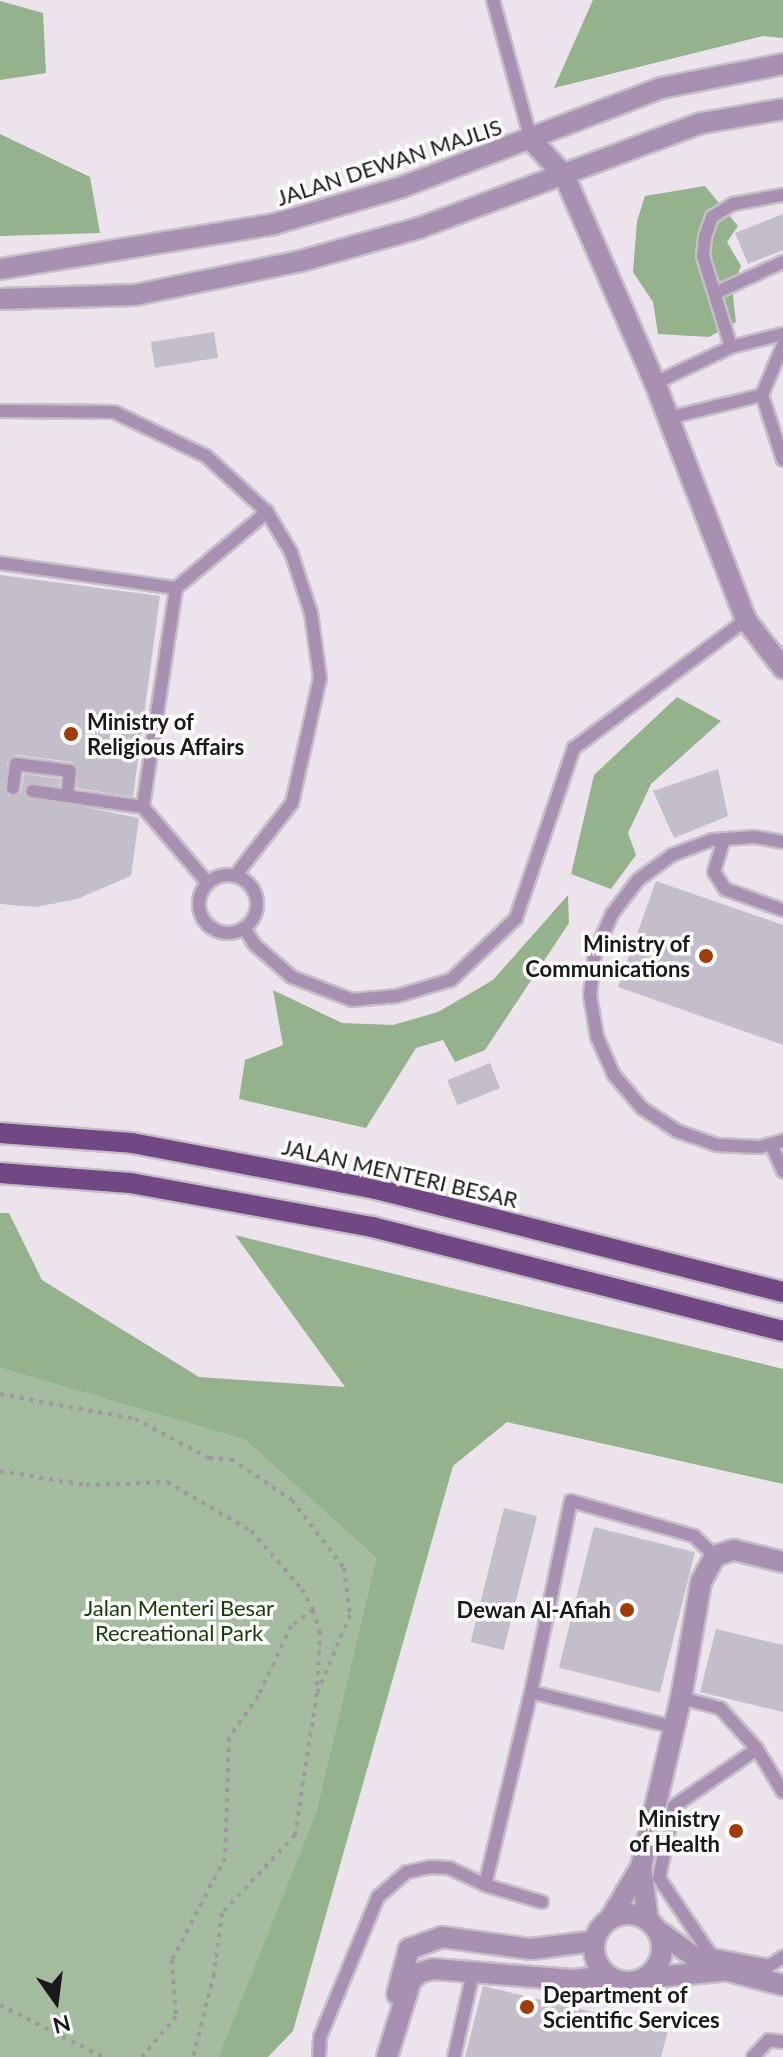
<!DOCTYPE html>
<style>
body{margin:0}
#map{position:relative;width:783px;height:2057px;overflow:hidden;background:#ece3ed;font-family:Lato,sans-serif}
div>[style]{position:absolute}
[style*='--x']{left:calc(var(--x)*1px);top:calc(var(--y)*1px);width:calc(var(--w)*1px);rotate:calc(var(--a)*1deg)}
.green>*{inset:0;background:#a5bd9f}
.forest>*{inset:0;background:#94b28c}
.building>*{inset:0;background:#c3bec9;transform-origin:0 0}
.path>*{height:4px;margin-top:-2px;transform-origin:0;background:repeating-linear-gradient(90deg,#9e979e 0 4px,transparent 0 10px)}
.roads{filter:drop-shadow(2px 0 #c6bec7) drop-shadow(-2px 0 #c6bec7) drop-shadow(0 2px #c6bec7) drop-shadow(0 -2px #c6bec7)}
.service>*{height:12px;margin:-6px;padding:0 6px;transform-origin:6px;border-radius:6px;background:#a890b2}
.service>.ring{margin:-6px;padding:0;box-sizing:content-box;background:none;border:12px solid #a890b2;border-radius:50%}
.minor>*{height:20px;margin:-10px;padding:0 10px;transform-origin:10px;border-radius:10px;background:#a890b2}
.minor>.ring{margin:-10px;padding:0;box-sizing:content-box;background:none;border:20px solid #a890b2;border-radius:50%}
.tertiary>*{height:20px;margin:-10px;padding:0 10px;transform-origin:10px;border-radius:10px;background:#a890b2}
.primary>*{height:20px;margin:-10px;padding:0 10px;transform-origin:10px;border-radius:10px;background:#724884}
.dots>*{width:22px;height:22px;translate:-50% -50%;box-sizing:border-box;border:4px solid #fff;border-radius:50%}
span{translate:-50% -50%;white-space:nowrap;text-align:center;line-height:1.15;-webkit-text-stroke:7px #fff;paint-order:stroke}
.street-label{font-size:22px;color:#1b181b}
.poi-label{font-size:22px;color:#1b181b;font-weight:700}
.left{translate:0 -50%;text-align:left}
.right{translate:-100% -50%;text-align:right}
.park-label{font-size:22px;color:#143d05}
.north{position:absolute;left:16px;top:1961px;width:80px;height:80px;-webkit-text-stroke:6px #fff;paint-order:stroke;rotate:166deg;font-size:22px;font-weight:700;line-height:32px;text-align:center;color:#1b181b}
.north::after{content:'';display:block;margin:auto;width:28px;height:36px;background:#1b181b;clip-path:polygon(50% 0,100% 100%,50% 72%,0 100%)}
</style>
<div id="map">
<div class="green">
<div style="clip-path:polygon(0 1368px,245px 1440px,376px 1558px,316px 1812px,218px 2057px,0 2057px)"></div>
</div>
<div class="forest">
<div style="clip-path:polygon(593px 0,783px 0,783px 38px,763px 36px,554px 88px)"></div>
<div style="clip-path:polygon(0 1px,43px 13px,46px 73px,0 80px)"></div>
<div style="clip-path:polygon(0 134px,90px 177px,100px 233px,0 236px)"></div>
<div style="clip-path:polygon(705px 186px,738px 226px,727px 242px,741px 266px,732px 287px,736px 322px,709px 337px,658px 334px,653px 302px,633px 272px,637px 221px,645px 196px)"></div>
<div style="clip-path:polygon(677px 697px,721px 721px,651px 784px,628px 833px,636px 855px,611px 889px,571px 874px,594px 775px)"></div>
<div style="clip-path:polygon(568px 895px,569px 923px,485px 1050px,455px 1062px,443px 1040px,416px 1048px,366px 1128px,239px 1099px,245px 1060px,283px 1045px,273px 990px,342px 1023px,393px 1025px,438px 1012px,493px 980px)"></div>
<div style="clip-path:polygon(0 1213px,9px 1213px,42px 1280px,199px 1377px,345px 1387px,235px 1235px,783px 1369px,783px 1484px,507px 1422px,453px 1466px,293px 2031px,268px 2057px,218px 2057px,316px 1812px,376px 1558px,245px 1440px,0 1368px)"></div>
</div>
<div class="building">
<div style="clip-path:polygon(783px 214px,783px 250px,748px 264px,735px 233px)"></div>
<div style="left:214px;top:332px;width:26px;height:64px;rotate:81deg"></div>
<div style="clip-path:polygon(0 575px,160px 596px,133px 797px,77px 788px,78px 768px,72px 762px,17px 755px,7px 762px,8px 796px,21px 793px,24px 774px,60px 779px,59px 786px,28px 783px,24px 795px,139px 818px,131px 876px,77px 899px,36px 907px,0 904px)"></div>
<div style="clip-path:polygon(718px 769px,728px 816px,674px 838px,653px 791px)"></div>
<div style="clip-path:polygon(656px 881px,783px 925px,783px 1045px,618px 987px)"></div>
<div style="left:490px;top:1063px;width:27px;height:46px;rotate:68deg"></div>
<div style="left:504px;top:1508px;width:34px;height:138px;rotate:14deg"></div>
<div style="left:594px;top:1527px;width:104px;height:145px;rotate:14deg"></div>
<div style="clip-path:polygon(716px 1629px,783px 1645px,783px 1712px,700px 1692px)"></div>
<div style="clip-path:polygon(483px 1986px,668px 2030px,661px 2057px,465px 2057px)"></div>
</div>
<div class="path">
<div style="--x:0;--y:1394;--w:137;--a:10.5"></div>
<div style="--x:135;--y:1419;--w:84;--a:27.8"></div>
<div style="--x:209;--y:1458;--w:22;--a:3"></div>
<div style="--x:231;--y:1459;--w:73;--a:33.9"></div>
<div style="--x:292;--y:1500;--w:86;--a:52.6"></div>
<div style="--x:344;--y:1568;--w:47;--a:82.7"></div>
<div style="--x:350;--y:1615;--w:85;--a:112.9"></div>
<div style="--x:317;--y:1693;--w:144;--a:98.8"></div>
<div style="--x:295;--y:1835;--w:107;--a:133.1"></div>
<div style="--x:222;--y:1913;--w:62;--a:97.5"></div>
<div style="--x:214;--y:1974;--w:86;--a:104.2"></div>
<div style="--x:0;--y:1471;--w:87;--a:9.2"></div>
<div style="--x:86;--y:1485;--w:81;--a:-2.1"></div>
<div style="--x:167;--y:1482;--w:97;--a:30.3"></div>
<div style="--x:251;--y:1531;--w:77;--a:48.7"></div>
<div style="--x:302;--y:1589;--w:24;--a:62"></div>
<div style="--x:313;--y:1610;--w:27;--a:144"></div>
<div style="--x:291;--y:1626;--w:77;--a:115.2"></div>
<div style="--x:258;--y:1696;--w:51;--a:124.6"></div>
<div style="--x:229;--y:1738;--w:120;--a:91.9"></div>
<div style="--x:225;--y:1858;--w:115;--a:117.5"></div>
<div style="--x:172;--y:1960;--w:56;--a:85.9"></div>
<div style="--x:176;--y:2016;--w:53;--a:129.7"></div>
<div style="--x:313;--y:1610;--w:22;--a:72"></div>
<div style="--x:320;--y:1631;--w:59;--a:92.9"></div>
<div style="--x:0;--y:2005;--w:115;--a:26.8"></div>
</div>
<div class="roads">
<div class="service">
<div style="--x:493;--y:0;--w:145;--a:74.8"></div>
<div style="--x:715;--y:293;--w:75;--a:-24.5"></div>
<div style="--x:783;--y:345;--w:54;--a:112.8"></div>
<div style="--x:762;--y:395;--w:68;--a:72.1"></div>
<div style="--x:731;--y:347;--w:95;--a:-107.1"></div>
<div style="--x:703;--y:256;--w:19;--a:-84"></div>
<div style="--x:705;--y:237;--w:21;--a:-71"></div>
<div style="--x:712;--y:217;--w:25;--a:-32"></div>
<div style="--x:733;--y:204;--w:51;--a:-10.2"></div>
<div style="--x:655;--y:383;--w:84;--a:-25.3"></div>
<div style="--x:731;--y:347;--w:54;--a:-14"></div>
<div style="--x:0;--y:411;--w:114;--a:0.5"></div>
<div style="--x:114;--y:412;--w:102;--a:25.6"></div>
<div style="--x:206;--y:456;--w:83;--a:42.6"></div>
<div style="--x:267;--y:512;--w:47;--a:59"></div>
<div style="--x:291;--y:552;--w:64;--a:71.8"></div>
<div style="--x:311;--y:613;--w:66;--a:82.1"></div>
<div style="--x:320;--y:678;--w:128;--a:102.6"></div>
<div style="--x:292;--y:803;--w:93;--a:128"></div>
<div style="--x:668;--y:418;--w:97;--a:-13.7"></div>
<div style="--x:0;--y:563;--w:178;--a:8.1"></div>
<div style="--x:176;--y:588;--w:221;--a:98.6"></div>
<div style="--x:143;--y:807;--w:112;--a:-171.8"></div>
<div style="--x:176;--y:588;--w:119;--a:-39.9"></div>
<div style="--x:13;--y:788;--w:24;--a:-83"></div>
<div style="--x:16;--y:764;--w:54;--a:7.4"></div>
<div style="--x:70;--y:771;--w:25;--a:97"></div>
<div style="--x:143;--y:807;--w:100;--a:49.5"></div>
<div style="--x:724;--y:839;--w:34;--a:107"></div>
<div style="--x:714;--y:872;--w:20;--a:57"></div>
<div style="--x:725;--y:889;--w:62;--a:19.9"></div>
<div style="--x:783;--y:842;--w:29;--a:-170"></div>
<div style="--x:754;--y:837;--w:42;--a:175.9"></div>
<div style="--x:712;--y:840;--w:43;--a:159.4"></div>
<div style="--x:672;--y:855;--w:42;--a:143.7"></div>
<div style="--x:638;--y:880;--w:43;--a:127.4"></div>
<div style="--x:612;--y:914;--w:43;--a:113.6"></div>
<div style="--x:595;--y:953;--w:42;--a:96.8"></div>
<div style="--x:590;--y:995;--w:43;--a:80.5"></div>
<div style="--x:597;--y:1037;--w:42;--a:65.9"></div>
<div style="--x:614;--y:1075;--w:43;--a:49.7"></div>
<div style="--x:642;--y:1108;--w:42;--a:33.3"></div>
<div style="--x:677;--y:1131;--w:42;--a:19.3"></div>
<div style="--x:717;--y:1145;--w:43;--a:2.7"></div>
<div style="--x:760;--y:1147;--w:24;--a:-15"></div>
<div class="ring" style="left:199px;top:875px;width:46px;height:46px"></div>
<div style="--x:244;--y:928;--w:20;--a:57"></div>
<div style="--x:255;--y:945;--w:49;--a:40.9"></div>
<div style="--x:292;--y:977;--w:64;--a:21"></div>
<div style="--x:352;--y:1000;--w:45;--a:-5.1"></div>
<div style="--x:397;--y:996;--w:56;--a:-16.5"></div>
<div style="--x:451;--y:980;--w:90;--a:-43.6"></div>
<div style="--x:516;--y:918;--w:180;--a:-71.2"></div>
<div style="--x:574;--y:748;--w:214;--a:-36.7"></div>
<div style="--x:771;--y:1144;--w:30;--a:66"></div>
<div style="--x:531;--y:1692;--w:195;--a:-78.2"></div>
<div style="--x:571;--y:1501;--w:128;--a:15.9"></div>
<div style="--x:694;--y:1536;--w:29;--a:44"></div>
<div style="--x:681;--y:1698;--w:40;--a:14.4"></div>
<div style="--x:720;--y:1708;--w:55;--a:47.9"></div>
<div style="--x:757;--y:1749;--w:50;--a:58.8"></div>
<div style="--x:757;--y:1749;--w:101;--a:145.5"></div>
<div style="--x:674;--y:1806;--w:74;--a:101.8"></div>
<div style="--x:659;--y:1878;--w:93;--a:56"></div>
<div style="--x:711;--y:1955;--w:59;--a:10.7"></div>
<div style="--x:769;--y:1966;--w:17;--a:-33"></div>
<div style="--x:542;--y:1902;--w:59;--a:-163.4"></div>
<div style="--x:485;--y:1885;--w:198;--a:-76.6"></div>
<div style="--x:531;--y:1692;--w:147;--a:13.8"></div>
<div style="--x:319;--y:2057;--w:20;--a:-87"></div>
<div style="--x:320;--y:2037;--w:152;--a:-67.5"></div>
<div style="--x:378;--y:1897;--w:38;--a:-41"></div>
<div style="--x:407;--y:1872;--w:24;--a:-12"></div>
<div style="--x:430;--y:1867;--w:19;--a:3"></div>
<div style="--x:449;--y:1868;--w:40;--a:25"></div>
<div style="--x:454;--y:2057;--w:86;--a:-77.3"></div>
<div style="--x:753;--y:2057;--w:23;--a:-47"></div>
<div style="--x:769;--y:2040;--w:14;--a:8"></div>
</div>
<div class="minor">
<div style="--x:531;--y:140;--w:48;--a:46.7"></div>
<div style="--x:564;--y:175;--w:227;--a:66.4"></div>
<div style="--x:655;--y:383;--w:254;--a:69"></div>
<div style="--x:746;--y:620;--w:61;--a:52.4"></div>
<div style="--x:641;--y:1867;--w:54;--a:82.6"></div>
<div class="ring" style="left:594px;top:1914px;width:48px;height:48px"></div>
<div style="--x:610;--y:1919;--w:61;--a:-59.2"></div>
<div style="--x:641;--y:1867;--w:174;--a:-76.7"></div>
<div style="--x:681;--y:1698;--w:118;--a:-80.2"></div>
<div style="--x:701;--y:1582;--w:30;--a:-62"></div>
<div style="--x:715;--y:1556;--w:20;--a:-18"></div>
<div style="--x:734;--y:1550;--w:50;--a:13.8"></div>
<div style="--x:657;--y:1930;--w:44;--a:35.8"></div>
<div style="--x:693;--y:1956;--w:35;--a:24"></div>
<div style="--x:725;--y:1970;--w:60;--a:14.5"></div>
<div style="--x:646;--y:1978;--w:75;--a:-5.3"></div>
<div style="--x:397;--y:1994;--w:47;--a:-75.1"></div>
<div style="--x:409;--y:1949;--w:35;--a:-20"></div>
<div style="--x:442;--y:1937;--w:90;--a:7.7"></div>
<div style="--x:531;--y:1949;--w:64;--a:-7.1"></div>
<div style="--x:387;--y:2057;--w:81;--a:-72.7"></div>
<div style="--x:411;--y:1980;--w:11;--a:-41"></div>
<div style="--x:419;--y:1973;--w:15;--a:-16"></div>
<div style="--x:433;--y:1969;--w:139;--a:4.5"></div>
<div style="--x:572;--y:1980;--w:36;--a:-6"></div>
</div>
<div class="tertiary">
<div style="--x:0;--y:269;--w:278;--a:-9.3"></div>
<div style="--x:274;--y:224;--w:133;--a:-16.1"></div>
<div style="--x:402;--y:187;--w:277;--a:-20.9"></div>
<div style="--x:661;--y:88;--w:124;--a:-11.1"></div>
<div style="--x:0;--y:299;--w:135;--a:-1.7"></div>
<div style="--x:135;--y:295;--w:169;--a:-11.6"></div>
<div style="--x:301;--y:261;--w:123;--a:-15.6"></div>
<div style="--x:419;--y:228;--w:302;--a:-20.4"></div>
<div style="--x:702;--y:123;--w:82;--a:-9.8"></div>
</div>
<div class="primary">
<div style="--x:0;--y:1133;--w:132;--a:4.3"></div>
<div style="--x:132;--y:1143;--w:248;--a:10.7"></div>
<div style="--x:376;--y:1189;--w:420;--a:14.2"></div>
<div style="--x:0;--y:1173;--w:130;--a:4.4"></div>
<div style="--x:130;--y:1183;--w:246;--a:10.3"></div>
<div style="--x:372;--y:1227;--w:424;--a:14.2"></div>
</div>
</div>
<div class="dots">
<div style="left:71px;top:734px;background:#a03c04"></div>
<div style="left:706px;top:956px;background:#a03c04"></div>
<div style="left:627px;top:1610px;background:#a03c04"></div>
<div style="left:736px;top:1831px;background:#a03c04"></div>
<div style="left:527px;top:2007px;background:#a03c04"></div>
</div>
<div class="street-label">
<span style="left:389px;top:162px;rotate:-18deg">JALAN DEWAN MAJLIS</span>
<span style="left:400px;top:1173px;rotate:13deg">JALAN MENTERI BESAR</span>
</div>
<div class="poi-label">
<span class="left" style="left:87px;top:734px">Ministry of<br>Religious Affairs</span>
<span class="right" style="left:690px;top:956px">Ministry of<br>Communications</span>
<span class="right" style="left:611px;top:1610px">Dewan Al-Afiah</span>
<span class="right" style="left:720px;top:1831px">Ministry<br>of Health</span>
<span class="left" style="left:543px;top:2007px">Department of<br>Scientific Services</span>
</div>
<div class="park-label">
<span style="left:179px;top:1620px">Jalan Menteri Besar<br>Recreational Park</span>
</div>
<div class="north">N</div>
</div>
